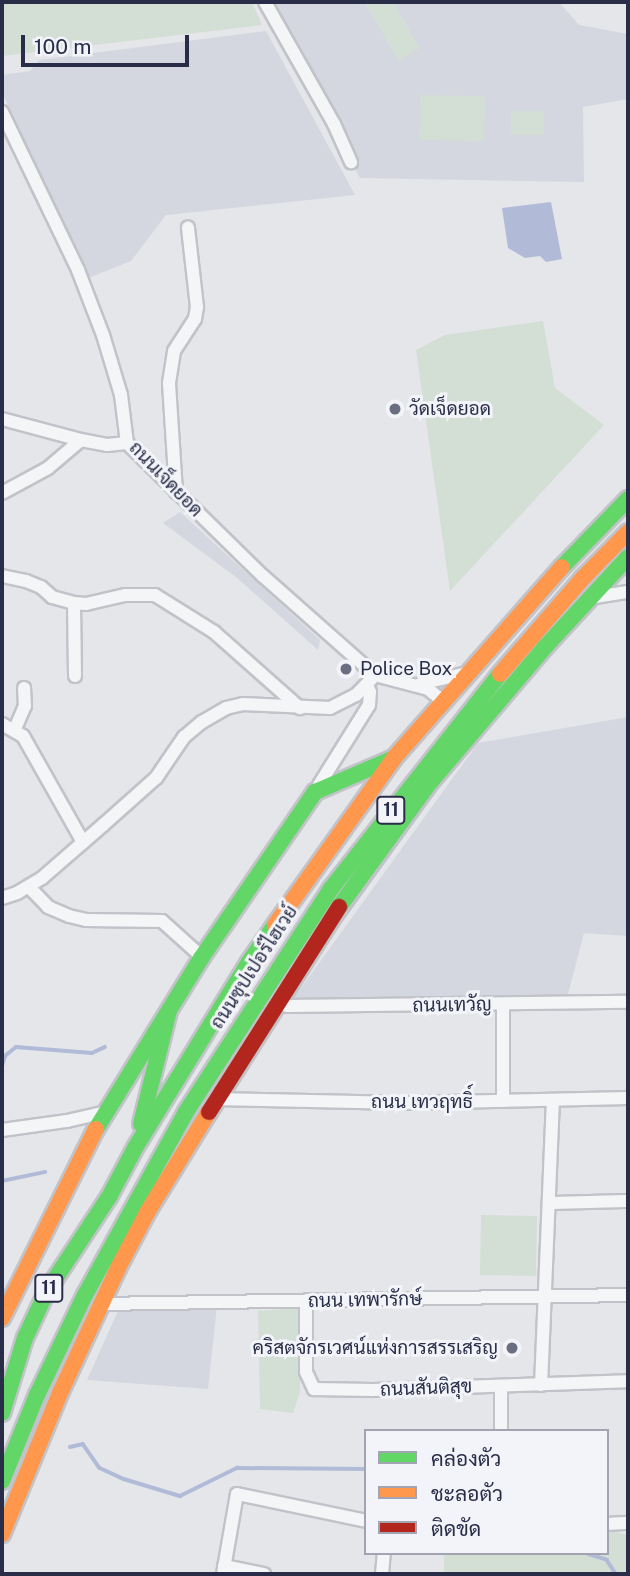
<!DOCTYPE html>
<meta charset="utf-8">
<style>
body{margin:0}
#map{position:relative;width:630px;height:1576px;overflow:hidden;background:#e5e6ea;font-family:"Public Sans",Sarabun,sans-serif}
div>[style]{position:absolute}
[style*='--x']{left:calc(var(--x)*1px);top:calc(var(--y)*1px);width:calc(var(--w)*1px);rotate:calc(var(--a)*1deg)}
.built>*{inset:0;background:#d5d7e0}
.green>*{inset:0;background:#d3ded5;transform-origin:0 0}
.water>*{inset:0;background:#b1bbd8}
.stream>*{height:3.5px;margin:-1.75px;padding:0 1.75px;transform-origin:1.75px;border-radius:1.75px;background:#b1bbd8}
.roads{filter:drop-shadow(2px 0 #c2c3c8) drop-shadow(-2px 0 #c2c3c8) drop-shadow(0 2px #c2c3c8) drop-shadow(0 -2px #c2c3c8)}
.street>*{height:12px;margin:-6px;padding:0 6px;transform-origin:6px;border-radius:6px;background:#f4f5f7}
.fast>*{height:16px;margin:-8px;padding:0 8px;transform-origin:8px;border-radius:8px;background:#63d668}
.slow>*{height:16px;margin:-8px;padding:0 8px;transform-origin:8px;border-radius:8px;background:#ff974d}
.jam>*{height:16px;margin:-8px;padding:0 8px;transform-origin:8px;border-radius:8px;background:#b3261e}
.dots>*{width:19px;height:19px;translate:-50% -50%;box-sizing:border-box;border:4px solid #f3f4f9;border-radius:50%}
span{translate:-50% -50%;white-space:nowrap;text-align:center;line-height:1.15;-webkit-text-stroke:6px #f3f4f9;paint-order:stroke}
.shield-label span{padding:2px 5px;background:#f3f4f9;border:2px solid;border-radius:5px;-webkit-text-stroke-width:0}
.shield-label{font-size:18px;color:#292d47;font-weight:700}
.poi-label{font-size:19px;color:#292d47}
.left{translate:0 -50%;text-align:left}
.right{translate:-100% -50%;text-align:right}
.street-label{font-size:19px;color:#292d47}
.frame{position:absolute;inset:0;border:4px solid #292d47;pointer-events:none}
.legend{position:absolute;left:364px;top:1429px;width:245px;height:126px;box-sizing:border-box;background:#f3f4f9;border:2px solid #a2a4b2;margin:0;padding:9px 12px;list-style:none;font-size:21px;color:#292d47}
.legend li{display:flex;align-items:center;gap:14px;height:35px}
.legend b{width:35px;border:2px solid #a2a4b2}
.scale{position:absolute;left:21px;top:35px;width:168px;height:32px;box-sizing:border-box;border:4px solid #292d47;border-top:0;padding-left:9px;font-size:21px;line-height:24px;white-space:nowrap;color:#292d47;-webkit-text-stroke:5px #f3f4f9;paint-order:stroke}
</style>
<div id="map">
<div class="built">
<div style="clip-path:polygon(269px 2px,559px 2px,579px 25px,628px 34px,628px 99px,583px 107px,584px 182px,360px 178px)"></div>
<div style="clip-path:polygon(266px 31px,355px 195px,166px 215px,131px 261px,86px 279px,2px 92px,2px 75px,30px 71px,39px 60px)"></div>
<div style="clip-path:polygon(180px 512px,320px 640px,318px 650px,236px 577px,163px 523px)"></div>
<div style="clip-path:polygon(628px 717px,628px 936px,584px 933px,567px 998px,293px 999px,478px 743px)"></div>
<div style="clip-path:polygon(217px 1306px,208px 1389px,87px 1380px,118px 1311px)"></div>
</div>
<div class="green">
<div style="clip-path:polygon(2px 2px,252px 2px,262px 25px,2px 56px)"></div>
<div style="clip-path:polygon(364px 2px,393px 2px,420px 48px,399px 61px)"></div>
<div style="left:420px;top:95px;width:65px;height:45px;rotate:1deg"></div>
<div style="left:511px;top:111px;width:33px;height:24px"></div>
<div style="clip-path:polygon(543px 321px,555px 388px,604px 425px,450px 591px,416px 350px,445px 335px)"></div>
<div style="left:481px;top:1215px;width:56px;height:60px;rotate:1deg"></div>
<div style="clip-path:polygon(302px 1308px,300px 1391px,293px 1413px,260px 1409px,258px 1311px)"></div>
<div style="clip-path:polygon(607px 1530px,628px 1535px,628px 1574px,444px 1574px,444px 1553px,607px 1553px)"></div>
</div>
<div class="water">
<div style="clip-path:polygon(551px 202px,562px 259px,546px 262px,540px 256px,525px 258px,508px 248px,502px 208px)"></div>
</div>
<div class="stream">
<div style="--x:335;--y:929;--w:178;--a:-54.2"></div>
<div style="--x:2;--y:1066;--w:10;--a:-73"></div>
<div style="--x:5;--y:1056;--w:14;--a:-39"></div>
<div style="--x:16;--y:1047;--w:76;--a:4.5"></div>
<div style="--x:92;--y:1053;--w:14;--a:-25"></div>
<div style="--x:2;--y:1181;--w:44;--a:-11.8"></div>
<div style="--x:70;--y:1447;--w:13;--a:-13"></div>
<div style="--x:83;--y:1444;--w:29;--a:55"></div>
<div style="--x:100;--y:1468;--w:26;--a:25"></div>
<div style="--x:124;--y:1479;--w:59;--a:16.9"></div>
<div style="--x:180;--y:1496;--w:64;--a:-26.2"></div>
<div style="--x:237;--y:1468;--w:129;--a:0.4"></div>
<div style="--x:586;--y:1553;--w:22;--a:18"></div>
<div style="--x:607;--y:1560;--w:17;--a:57"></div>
</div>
<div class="roads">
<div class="street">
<div style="--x:265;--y:2;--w:140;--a:60.5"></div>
<div style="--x:334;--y:124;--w:42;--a:65.9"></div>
<div style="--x:2;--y:112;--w:175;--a:64.3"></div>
<div style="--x:78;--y:270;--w:70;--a:69"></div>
<div style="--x:103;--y:335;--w:63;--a:73.3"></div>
<div style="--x:121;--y:395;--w:48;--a:82.9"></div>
<div style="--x:127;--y:443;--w:190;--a:44.4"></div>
<div style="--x:263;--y:576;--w:149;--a:41.5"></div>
<div style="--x:375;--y:675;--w:55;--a:14.8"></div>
<div style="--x:428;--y:689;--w:13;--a:39"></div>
<div style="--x:438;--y:697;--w:8;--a:76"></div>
<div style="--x:2;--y:419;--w:82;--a:14.9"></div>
<div style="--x:81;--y:440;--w:26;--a:11"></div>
<div style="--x:107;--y:445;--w:20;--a:-6"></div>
<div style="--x:176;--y:492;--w:109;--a:-93.7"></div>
<div style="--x:169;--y:383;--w:32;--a:-81"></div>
<div style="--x:174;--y:351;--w:38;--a:-57"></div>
<div style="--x:195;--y:319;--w:12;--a:-81"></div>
<div style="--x:197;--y:307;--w:80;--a:-96.5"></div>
<div style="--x:2;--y:493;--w:52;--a:-28.5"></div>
<div style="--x:48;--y:468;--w:43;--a:-40.3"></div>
<div style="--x:2;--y:576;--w:25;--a:12"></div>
<div style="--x:26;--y:581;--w:16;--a:22"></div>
<div style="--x:41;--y:587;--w:15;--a:42"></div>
<div style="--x:52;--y:597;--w:23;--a:15"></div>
<div style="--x:74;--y:603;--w:12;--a:5"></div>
<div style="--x:86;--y:604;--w:40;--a:-13"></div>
<div style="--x:125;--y:595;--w:30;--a:0"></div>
<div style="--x:155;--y:595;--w:70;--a:32.1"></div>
<div style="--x:214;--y:632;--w:115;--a:41.5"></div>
<div style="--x:589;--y:598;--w:39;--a:-9"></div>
<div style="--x:74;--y:603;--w:73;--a:89.2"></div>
<div style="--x:420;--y:684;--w:44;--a:-13.1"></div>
<div style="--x:2;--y:724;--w:24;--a:30"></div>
<div style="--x:23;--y:736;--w:122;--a:60.5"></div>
<div style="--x:15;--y:729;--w:25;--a:-67"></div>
<div style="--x:25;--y:706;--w:18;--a:-93"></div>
<div style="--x:319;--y:785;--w:94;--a:-58"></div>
<div style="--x:369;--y:705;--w:13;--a:-86"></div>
<div style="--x:370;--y:692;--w:8;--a:-113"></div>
<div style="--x:29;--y:887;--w:28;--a:46"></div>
<div style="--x:48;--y:907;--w:23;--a:23"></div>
<div style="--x:69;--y:916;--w:17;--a:13"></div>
<div style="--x:86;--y:920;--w:76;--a:0.8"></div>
<div style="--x:162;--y:921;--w:54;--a:42"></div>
<div style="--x:2;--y:898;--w:16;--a:-18"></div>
<div style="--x:17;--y:893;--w:29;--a:-31"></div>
<div style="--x:42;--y:878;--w:81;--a:-41"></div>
<div style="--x:103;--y:825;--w:71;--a:-41.6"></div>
<div style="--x:156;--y:778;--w:50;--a:-55.7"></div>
<div style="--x:184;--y:737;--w:23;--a:-40"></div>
<div style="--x:202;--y:722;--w:28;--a:-30"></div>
<div style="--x:226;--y:708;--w:17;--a:-13"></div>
<div style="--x:243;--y:704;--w:87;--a:2.6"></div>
<div style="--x:330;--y:708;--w:29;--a:-27"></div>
<div style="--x:356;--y:695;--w:28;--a:-46"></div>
<div style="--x:276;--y:1003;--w:12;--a:14"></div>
<div style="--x:288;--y:1006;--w:340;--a:-0.7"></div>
<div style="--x:503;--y:1004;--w:97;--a:90"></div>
<div style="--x:215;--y:1099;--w:190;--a:1.2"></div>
<div style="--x:405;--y:1103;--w:223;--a:-1.3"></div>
<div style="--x:2;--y:1130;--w:66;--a:-7.9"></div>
<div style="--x:67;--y:1121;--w:39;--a:-13"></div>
<div style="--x:549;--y:1203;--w:79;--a:-1.5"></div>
<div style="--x:306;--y:1301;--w:71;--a:90"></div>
<div style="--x:306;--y:1372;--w:19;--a:65"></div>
<div style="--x:314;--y:1389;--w:59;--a:1"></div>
<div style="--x:373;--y:1390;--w:255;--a:-2"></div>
<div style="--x:101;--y:1304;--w:527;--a:-0.98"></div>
<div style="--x:541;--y:1385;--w:285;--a:-87.6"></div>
<div style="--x:501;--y:1431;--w:45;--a:-90"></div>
<div style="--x:607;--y:1524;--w:21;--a:-3"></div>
<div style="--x:224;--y:1566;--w:41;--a:11.3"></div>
<div style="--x:223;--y:1574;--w:81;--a:-80.1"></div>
<div style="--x:237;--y:1494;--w:132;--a:11.8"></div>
<div style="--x:382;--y:1574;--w:21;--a:-85"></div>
</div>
<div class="fast">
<div style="--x:562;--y:567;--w:95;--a:-45.9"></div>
<div style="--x:315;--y:792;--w:86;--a:-23.3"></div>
<div style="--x:339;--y:907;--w:151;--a:-53.9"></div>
<div style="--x:428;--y:785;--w:181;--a:-49.7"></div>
<div style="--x:545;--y:647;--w:122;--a:-47.3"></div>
<div style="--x:141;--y:1124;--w:116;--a:-76.1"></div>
<div style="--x:96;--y:1129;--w:202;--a:-58.4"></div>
<div style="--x:202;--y:957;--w:200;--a:-55.6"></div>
<div style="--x:2;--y:1413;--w:78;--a:-73"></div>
<div style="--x:25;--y:1338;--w:52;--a:-64.9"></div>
<div style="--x:47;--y:1291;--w:113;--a:-56.6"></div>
<div style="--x:109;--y:1197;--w:55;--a:-62"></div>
<div style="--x:135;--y:1148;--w:218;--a:-58.5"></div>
<div style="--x:249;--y:962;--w:45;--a:-54.9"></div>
<div style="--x:2;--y:1481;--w:93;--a:-67.9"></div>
<div style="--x:37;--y:1395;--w:111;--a:-64.4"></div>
<div style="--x:85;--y:1295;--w:209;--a:-61.1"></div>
<div style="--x:186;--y:1112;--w:265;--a:-57"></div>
<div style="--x:330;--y:890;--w:275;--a:-51.8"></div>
</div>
<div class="slow">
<div style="--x:500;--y:674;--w:127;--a:-49.2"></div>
<div style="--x:583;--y:578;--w:64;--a:-45.6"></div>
<div style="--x:275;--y:925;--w:205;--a:-54.5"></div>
<div style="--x:394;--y:758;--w:254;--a:-48.7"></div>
<div style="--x:2;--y:1318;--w:211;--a:-63.6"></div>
<div style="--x:2;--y:1534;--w:155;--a:-67.6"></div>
<div style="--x:61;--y:1391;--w:136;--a:-65.1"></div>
<div style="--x:118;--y:1268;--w:64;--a:-62.2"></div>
<div style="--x:148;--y:1211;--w:116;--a:-58.4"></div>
</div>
<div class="jam">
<div style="--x:209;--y:1112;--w:243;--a:-57.6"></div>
</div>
</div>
<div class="dots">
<div style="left:395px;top:409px;background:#6b6e80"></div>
<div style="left:346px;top:669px;background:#6b6e80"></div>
<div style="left:512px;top:1348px;background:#6b6e80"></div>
</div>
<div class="shield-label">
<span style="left:391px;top:810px">11</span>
<span style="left:49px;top:1288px">11</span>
</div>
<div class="poi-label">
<span class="left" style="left:409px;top:409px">วัดเจ็ดยอด</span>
<span class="left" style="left:360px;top:669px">Police Box</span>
<span class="right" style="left:498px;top:1348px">คริสตจักรเวศน์แห่งการสรรเสริญ</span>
</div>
<div class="street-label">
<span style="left:166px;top:479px;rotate:46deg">ถนนเจ็ดยอด</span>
<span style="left:254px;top:967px;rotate:-57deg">ถนนซุปเปอร์ไฮเวย์</span>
<span style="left:452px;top:1005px;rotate:-1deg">ถนนเทวัญ</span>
<span style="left:422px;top:1102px">ถนน เทวฤทธิ์</span>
<span style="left:365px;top:1300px;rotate:-1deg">ถนน เทพารักษ์</span>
<span style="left:426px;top:1388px;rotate:-2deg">ถนนสันติสุข</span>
</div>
<div class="frame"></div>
<ul class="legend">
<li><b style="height:9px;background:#63d668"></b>คล่องตัว</li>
<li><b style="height:9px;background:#ff974d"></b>ชะลอตัว</li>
<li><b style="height:9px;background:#b3261e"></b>ติดขัด</li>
</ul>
<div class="scale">100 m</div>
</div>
